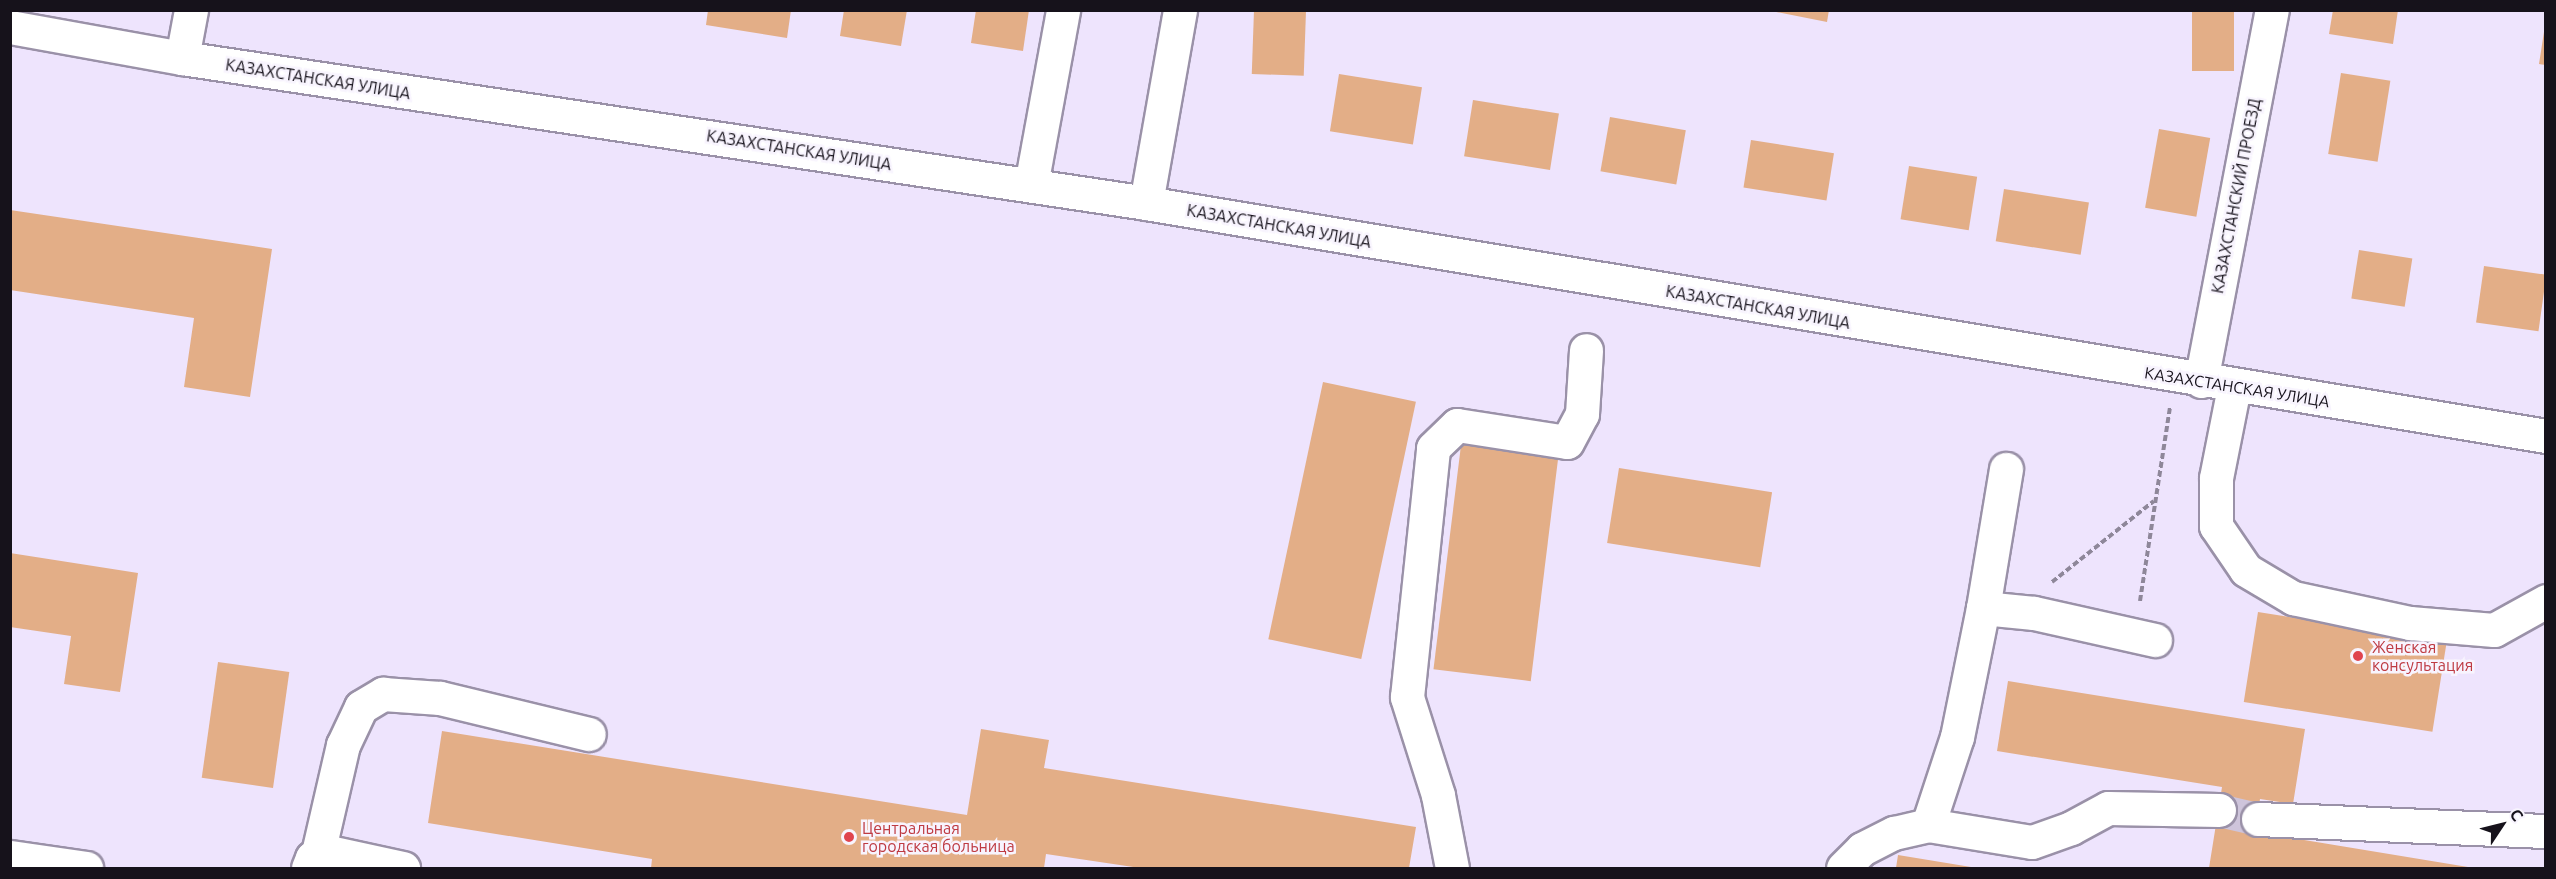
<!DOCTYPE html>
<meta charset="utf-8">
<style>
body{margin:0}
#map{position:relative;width:2556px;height:879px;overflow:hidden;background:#eee4fd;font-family:Ubuntu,sans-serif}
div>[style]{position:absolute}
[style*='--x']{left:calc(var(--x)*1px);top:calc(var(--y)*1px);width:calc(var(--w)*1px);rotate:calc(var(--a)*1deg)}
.building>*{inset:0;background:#e3ae87;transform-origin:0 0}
.minor-tunnel>*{height:33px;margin-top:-16.5px;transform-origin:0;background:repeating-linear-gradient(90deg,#cec4db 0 33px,transparent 0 49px)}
.path>*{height:4px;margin-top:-2px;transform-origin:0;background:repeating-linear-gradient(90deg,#8e8799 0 6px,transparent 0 9px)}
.roads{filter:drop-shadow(2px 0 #9a91a8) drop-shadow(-2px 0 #9a91a8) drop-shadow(0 2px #9a91a8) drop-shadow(0 -2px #9a91a8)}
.minor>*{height:33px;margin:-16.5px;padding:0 16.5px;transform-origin:16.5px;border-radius:16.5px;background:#fff}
.dots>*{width:16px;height:16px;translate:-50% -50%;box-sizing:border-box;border:3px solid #f8f4fe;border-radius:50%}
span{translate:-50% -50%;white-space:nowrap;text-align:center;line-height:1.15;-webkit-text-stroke:5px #f8f4fe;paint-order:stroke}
.street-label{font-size:16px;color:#16121b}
.health-label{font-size:16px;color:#be3a42}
.left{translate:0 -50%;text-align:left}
.frame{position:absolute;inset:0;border:12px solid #16121b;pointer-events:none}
.north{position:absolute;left:2472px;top:795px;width:60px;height:60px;-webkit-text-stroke:4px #f8f4fe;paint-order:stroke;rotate:55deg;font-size:16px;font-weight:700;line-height:24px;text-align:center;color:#16121b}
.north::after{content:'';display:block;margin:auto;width:21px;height:27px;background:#16121b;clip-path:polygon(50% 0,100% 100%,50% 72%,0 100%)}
</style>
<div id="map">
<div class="building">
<div style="clip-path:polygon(708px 10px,791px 10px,787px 38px,706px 25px)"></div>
<div style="clip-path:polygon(844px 10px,907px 10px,901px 46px,840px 36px)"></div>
<div style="clip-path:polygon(976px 10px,1029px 10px,1023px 51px,971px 43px)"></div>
<div style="left:1254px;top:10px;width:52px;height:64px;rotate:2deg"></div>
<div style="clip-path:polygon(1766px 10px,1829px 10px,1827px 22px)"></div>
<div style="left:2192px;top:10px;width:42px;height:61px"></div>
<div style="clip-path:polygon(2333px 10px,2398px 10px,2393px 44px,2329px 34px)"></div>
<div style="clip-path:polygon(2544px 32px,2546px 32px,2546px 65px,2539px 64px)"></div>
<div style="left:2341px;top:73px;width:50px;height:82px;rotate:9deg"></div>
<div style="left:1339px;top:74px;width:84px;height:58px;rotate:9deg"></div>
<div style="left:1473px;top:100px;width:87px;height:57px;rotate:9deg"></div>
<div style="left:1610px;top:117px;width:77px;height:55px;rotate:10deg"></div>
<div style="left:2159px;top:129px;width:52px;height:80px;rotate:10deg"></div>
<div style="left:1751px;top:140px;width:84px;height:48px;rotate:9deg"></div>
<div style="left:1909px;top:166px;width:69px;height:54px;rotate:9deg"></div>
<div style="left:2004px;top:189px;width:86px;height:53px;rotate:9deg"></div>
<div style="clip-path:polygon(10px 210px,272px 249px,250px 397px,184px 387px,194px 318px,10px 290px)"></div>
<div style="left:2359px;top:250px;width:54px;height:49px;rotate:9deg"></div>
<div style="left:2484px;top:266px;width:63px;height:57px;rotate:8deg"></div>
<div style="left:1323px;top:382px;width:95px;height:263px;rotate:12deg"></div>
<div style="left:1462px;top:437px;width:98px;height:234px;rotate:7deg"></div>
<div style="left:1619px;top:468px;width:155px;height:76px;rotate:9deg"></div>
<div style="clip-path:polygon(10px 553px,138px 573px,120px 692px,64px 684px,71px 636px,10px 627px)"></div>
<div style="left:2258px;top:612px;width:191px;height:91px;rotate:9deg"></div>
<div style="left:218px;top:662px;width:72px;height:117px;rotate:8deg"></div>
<div style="clip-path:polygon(2008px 681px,2305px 729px,2293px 804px,2260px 799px,2255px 832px,2474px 868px,2209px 868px,2222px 787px,1997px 751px)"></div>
<div style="clip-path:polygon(981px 729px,1049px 740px,1044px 768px,1416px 827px,1409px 868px,1140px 868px,1046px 854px,1044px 868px,651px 868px,652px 859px,428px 823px,442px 731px,967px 815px)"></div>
<div style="clip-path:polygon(1898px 855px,1971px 867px,1970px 868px,1896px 868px)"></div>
</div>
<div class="minor-tunnel">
<div style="--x:2219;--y:810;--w:40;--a:13"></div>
</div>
<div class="path">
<div style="--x:2052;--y:582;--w:130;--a:-38.5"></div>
<div style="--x:2140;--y:601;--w:196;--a:-81.2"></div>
</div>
<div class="roads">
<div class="minor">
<div style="--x:10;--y:27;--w:175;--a:10.2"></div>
<div style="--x:182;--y:58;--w:975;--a:8.55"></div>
<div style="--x:1146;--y:203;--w:1419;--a:9.45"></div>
<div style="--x:182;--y:58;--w:49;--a:-79.4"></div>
<div style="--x:1031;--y:185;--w:178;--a:-79.6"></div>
<div style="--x:1146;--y:203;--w:196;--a:-80"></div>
<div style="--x:2201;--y:381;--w:378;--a:-79.2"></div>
<div style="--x:2234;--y:387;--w:93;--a:101.2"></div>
<div style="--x:2216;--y:478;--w:48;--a:90"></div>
<div style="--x:2216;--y:526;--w:53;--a:55.7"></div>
<div style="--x:2246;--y:570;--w:55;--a:30.8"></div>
<div style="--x:2293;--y:598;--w:120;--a:12.1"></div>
<div style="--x:2410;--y:623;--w:84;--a:4.8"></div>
<div style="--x:2494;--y:630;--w:60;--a:-29.1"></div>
<div style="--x:1983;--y:608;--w:141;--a:-80.6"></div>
<div style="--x:2258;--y:819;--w:288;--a:2.4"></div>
<div style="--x:1928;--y:825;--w:93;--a:-71.8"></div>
<div style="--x:1957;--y:737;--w:132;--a:-78.6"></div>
<div style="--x:1983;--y:608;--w:51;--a:5.6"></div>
<div style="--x:2034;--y:613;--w:124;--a:12.6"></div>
<div style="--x:318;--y:853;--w:111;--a:-77"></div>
<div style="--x:343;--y:745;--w:42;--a:-64.7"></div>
<div style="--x:361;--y:707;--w:26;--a:-31"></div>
<div style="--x:383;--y:694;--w:57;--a:4"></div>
<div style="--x:440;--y:698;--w:153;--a:13.6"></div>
<div style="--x:10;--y:857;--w:77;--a:8.2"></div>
<div style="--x:308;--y:868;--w:11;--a:-68"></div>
<div style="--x:312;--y:858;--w:15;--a:-28"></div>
<div style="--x:325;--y:851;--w:80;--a:12.3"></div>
<div style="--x:1452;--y:868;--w:74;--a:-100.9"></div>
<div style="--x:1438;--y:795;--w:103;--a:-107.6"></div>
<div style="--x:1407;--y:697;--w:250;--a:-84"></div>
<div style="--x:1433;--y:448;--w:33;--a:-44"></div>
<div style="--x:1457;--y:425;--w:111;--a:8.8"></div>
<div style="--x:1567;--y:442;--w:32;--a:-62"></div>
<div style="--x:1582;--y:414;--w:64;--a:-86.4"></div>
<div style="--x:1843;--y:868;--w:27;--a:-45"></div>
<div style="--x:1862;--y:849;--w:36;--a:-27"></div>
<div style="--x:1894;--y:833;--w:35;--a:-13"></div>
<div style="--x:1928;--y:825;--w:105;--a:9.3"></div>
<div style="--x:2032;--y:842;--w:41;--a:-19.7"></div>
<div style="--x:2071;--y:828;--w:42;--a:-28.4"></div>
<div style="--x:2108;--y:808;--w:111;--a:1"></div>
</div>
</div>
<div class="dots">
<div style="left:2358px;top:656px;background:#e0444e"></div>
<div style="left:849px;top:837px;background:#e0444e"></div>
</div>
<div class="street-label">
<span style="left:318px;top:79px;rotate:9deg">КАЗАХСТАНСКАЯ УЛИЦА</span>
<span style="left:799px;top:150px;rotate:9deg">КАЗАХСТАНСКАЯ УЛИЦА</span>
<span style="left:2236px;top:196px;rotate:-79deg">КАЗАХСТАНСКИЙ ПРОЕЗД</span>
<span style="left:1279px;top:226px;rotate:10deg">КАЗАХСТАНСКАЯ УЛИЦА</span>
<span style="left:1758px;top:307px;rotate:10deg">КАЗАХСТАНСКАЯ УЛИЦА</span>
<span style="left:2237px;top:387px;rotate:9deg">КАЗАХСТАНСКАЯ УЛИЦА</span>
</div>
<div class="health-label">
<span class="left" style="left:2372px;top:656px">Женская<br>консультация</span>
<span class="left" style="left:862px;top:837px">Центральная<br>городская больница</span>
</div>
<div class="frame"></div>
<div class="north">С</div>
</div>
